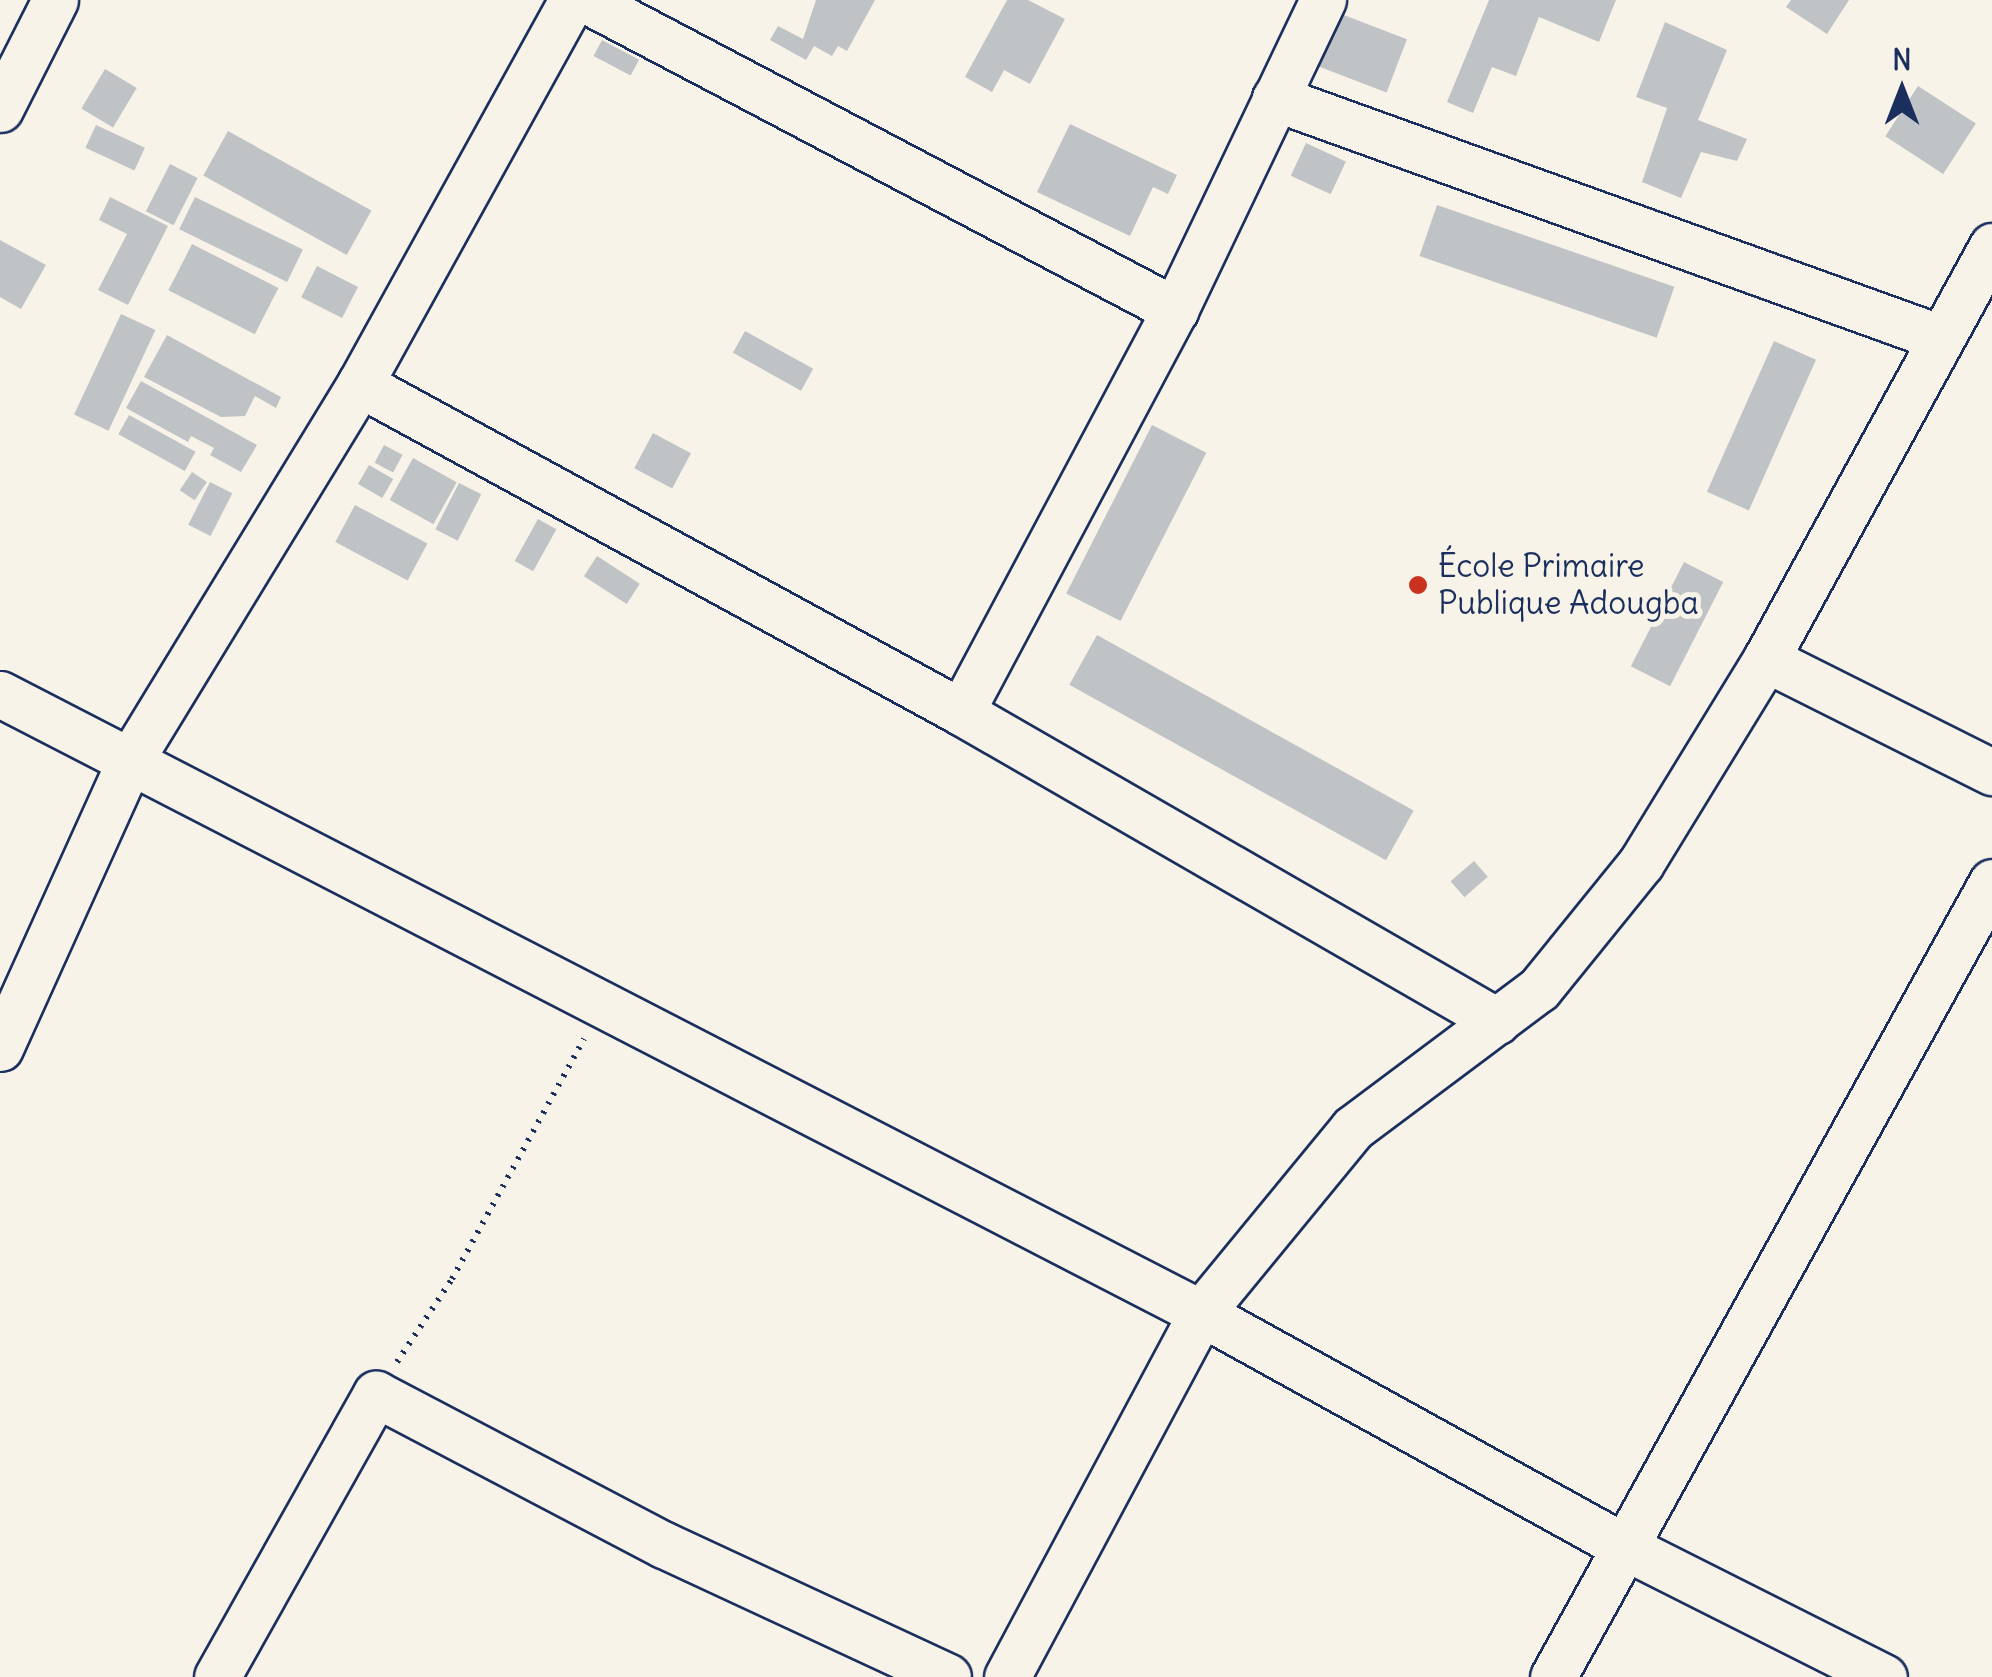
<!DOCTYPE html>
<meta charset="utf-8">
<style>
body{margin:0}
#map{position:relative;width:1992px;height:1677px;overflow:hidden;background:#f7f3e8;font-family:Delius,sans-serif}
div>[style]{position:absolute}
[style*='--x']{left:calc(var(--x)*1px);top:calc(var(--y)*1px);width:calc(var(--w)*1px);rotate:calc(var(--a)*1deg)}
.building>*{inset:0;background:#c0c3c5;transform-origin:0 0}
.path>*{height:6px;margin-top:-3px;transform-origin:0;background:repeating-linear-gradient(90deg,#1b2f5e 0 2.5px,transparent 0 10.5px)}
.roads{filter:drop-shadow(2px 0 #1b2f5e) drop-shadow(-2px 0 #1b2f5e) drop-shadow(0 2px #1b2f5e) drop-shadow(0 -2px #1b2f5e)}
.minor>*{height:45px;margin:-22.5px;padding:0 22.5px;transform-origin:22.5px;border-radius:22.5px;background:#f7f3e8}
.dots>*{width:28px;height:28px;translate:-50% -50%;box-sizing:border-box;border:5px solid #f7f3e8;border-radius:50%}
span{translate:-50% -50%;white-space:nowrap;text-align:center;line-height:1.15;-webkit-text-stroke:10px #f7f3e8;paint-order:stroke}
.poi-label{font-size:32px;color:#1b2f5e}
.left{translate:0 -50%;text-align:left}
.north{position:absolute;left:1852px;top:40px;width:100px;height:100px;-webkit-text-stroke:8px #f7f3e8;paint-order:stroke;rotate:0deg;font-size:28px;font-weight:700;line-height:40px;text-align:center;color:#1b2f5e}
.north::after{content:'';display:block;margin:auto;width:35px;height:45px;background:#1b2f5e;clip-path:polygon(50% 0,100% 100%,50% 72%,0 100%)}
</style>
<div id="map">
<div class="building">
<div style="clip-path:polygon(816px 0,875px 0,847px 51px,838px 46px,832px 56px,814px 46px,806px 60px,770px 40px,778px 26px,803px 39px)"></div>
<div style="clip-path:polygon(1007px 0,1028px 0,1065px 19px,1030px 84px,1004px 70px,992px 92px,965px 77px)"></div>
<div style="clip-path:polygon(1489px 0,1616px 0,1599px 42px,1539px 17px,1516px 76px,1492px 67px,1473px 113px,1447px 102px)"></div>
<div style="clip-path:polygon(1791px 0,1849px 0,1827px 34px,1786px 7px)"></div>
<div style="left:1336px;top:12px;width:76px;height:57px;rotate:21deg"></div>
<div style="clip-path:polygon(1665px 22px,1727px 50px,1698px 120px,1747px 139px,1737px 161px,1701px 152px,1681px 198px,1642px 182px,1667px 108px,1636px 97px)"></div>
<div style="left:602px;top:40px;width:42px;height:18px;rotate:28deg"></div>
<div style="left:105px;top:69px;width:37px;height:46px;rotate:31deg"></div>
<div style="left:1918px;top:86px;width:69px;height:60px;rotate:33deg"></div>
<div style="clip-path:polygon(1070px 124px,1177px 175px,1168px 194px,1153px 187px,1130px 236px,1037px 192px)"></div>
<div style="left:96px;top:125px;width:54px;height:25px;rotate:25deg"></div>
<div style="left:228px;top:131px;width:164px;height:51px;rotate:29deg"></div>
<div style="left:1306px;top:143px;width:44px;height:36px;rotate:25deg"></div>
<div style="left:170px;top:164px;width:31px;height:53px;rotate:27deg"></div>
<div style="clip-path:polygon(110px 197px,168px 226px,128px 305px,98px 290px,127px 234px,99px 220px)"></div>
<div style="left:195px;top:197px;width:120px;height:36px;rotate:26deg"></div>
<div style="left:1437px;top:205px;width:251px;height:54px;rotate:19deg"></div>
<div style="clip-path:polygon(0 240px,46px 265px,21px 309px,0 297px)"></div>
<div style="left:192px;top:244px;width:97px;height:52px;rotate:27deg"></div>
<div style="left:317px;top:266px;width:46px;height:35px;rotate:27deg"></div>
<div style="left:121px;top:314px;width:38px;height:111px;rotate:25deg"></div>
<div style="left:745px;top:331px;width:78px;height:25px;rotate:29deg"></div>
<div style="clip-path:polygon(167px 335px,281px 397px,276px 408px,255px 396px,245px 416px,221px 417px,144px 377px)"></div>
<div style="left:1774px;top:341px;width:46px;height:165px;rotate:24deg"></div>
<div style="clip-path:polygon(141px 381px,257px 445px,241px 472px,210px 455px,214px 448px,191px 436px,188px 442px,126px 408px)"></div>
<div style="left:129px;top:415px;width:76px;height:22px;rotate:29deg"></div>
<div style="left:1152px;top:425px;width:61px;height:189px;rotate:27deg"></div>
<div style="left:653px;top:433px;width:43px;height:40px;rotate:28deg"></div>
<div style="left:384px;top:445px;width:21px;height:20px;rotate:28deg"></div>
<div style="left:413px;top:458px;width:50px;height:48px;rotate:29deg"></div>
<div style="left:369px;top:465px;width:28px;height:22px;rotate:30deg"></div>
<div style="left:192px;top:472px;width:18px;height:22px;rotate:34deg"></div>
<div style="left:210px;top:482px;width:25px;height:48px;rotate:27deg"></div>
<div style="left:459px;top:483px;width:25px;height:52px;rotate:27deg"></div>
<div style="left:355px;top:505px;width:82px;height:42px;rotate:28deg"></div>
<div style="left:538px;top:519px;width:21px;height:48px;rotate:29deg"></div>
<div style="left:597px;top:556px;width:51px;height:24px;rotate:33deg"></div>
<div style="left:1684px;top:562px;width:44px;height:117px;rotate:27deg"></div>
<div style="left:1097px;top:635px;width:362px;height:57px;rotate:29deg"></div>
<div style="left:1474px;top:861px;width:21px;height:31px;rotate:49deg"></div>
</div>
<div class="path">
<div style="--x:397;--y:1362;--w:100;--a:-56.5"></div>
<div style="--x:452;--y:1279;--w:274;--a:-61.2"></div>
</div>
<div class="roads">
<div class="minor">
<div style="--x:586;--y:0;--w:666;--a:27.76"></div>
<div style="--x:1275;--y:98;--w:708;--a:19.82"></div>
<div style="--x:0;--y:109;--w:122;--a:-63.2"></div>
<div style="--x:360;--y:384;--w:685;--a:28.62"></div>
<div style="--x:961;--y:712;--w:619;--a:29.96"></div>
<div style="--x:1766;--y:659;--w:253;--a:26.6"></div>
<div style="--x:0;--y:694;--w:1351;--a:27.27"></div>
<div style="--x:1201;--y:1313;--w:482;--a:28.9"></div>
<div style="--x:1623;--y:1546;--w:292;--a:26.7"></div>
<div style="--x:961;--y:712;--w:455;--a:-62"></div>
<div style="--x:1175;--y:310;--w:344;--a:-64.5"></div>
<div style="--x:0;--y:1048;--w:312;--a:-65.7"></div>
<div style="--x:128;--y:764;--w:445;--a:-58.6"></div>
<div style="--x:360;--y:384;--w:439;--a:-61.1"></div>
<div style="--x:217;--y:1677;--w:325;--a:-60.7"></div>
<div style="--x:376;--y:1394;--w:325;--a:27.7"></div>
<div style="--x:664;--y:1545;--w:313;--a:24.9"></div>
<div style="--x:1007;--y:1677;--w:412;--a:-61.9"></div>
<div style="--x:1201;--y:1313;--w:239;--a:-50.6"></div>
<div style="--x:1353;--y:1128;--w:232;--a:-36.8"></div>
<div style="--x:1539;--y:989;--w:162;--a:-51"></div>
<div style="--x:1641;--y:863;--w:239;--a:-58.5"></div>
<div style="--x:1766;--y:659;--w:471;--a:-61.3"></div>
<div style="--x:1553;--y:1677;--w:908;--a:-61.09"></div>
</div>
</div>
<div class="dots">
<div style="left:1418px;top:585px;background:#c8321e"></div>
</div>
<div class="poi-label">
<span class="left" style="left:1438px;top:585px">École Primaire<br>Publique Adougba</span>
</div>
<div class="north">N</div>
</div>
